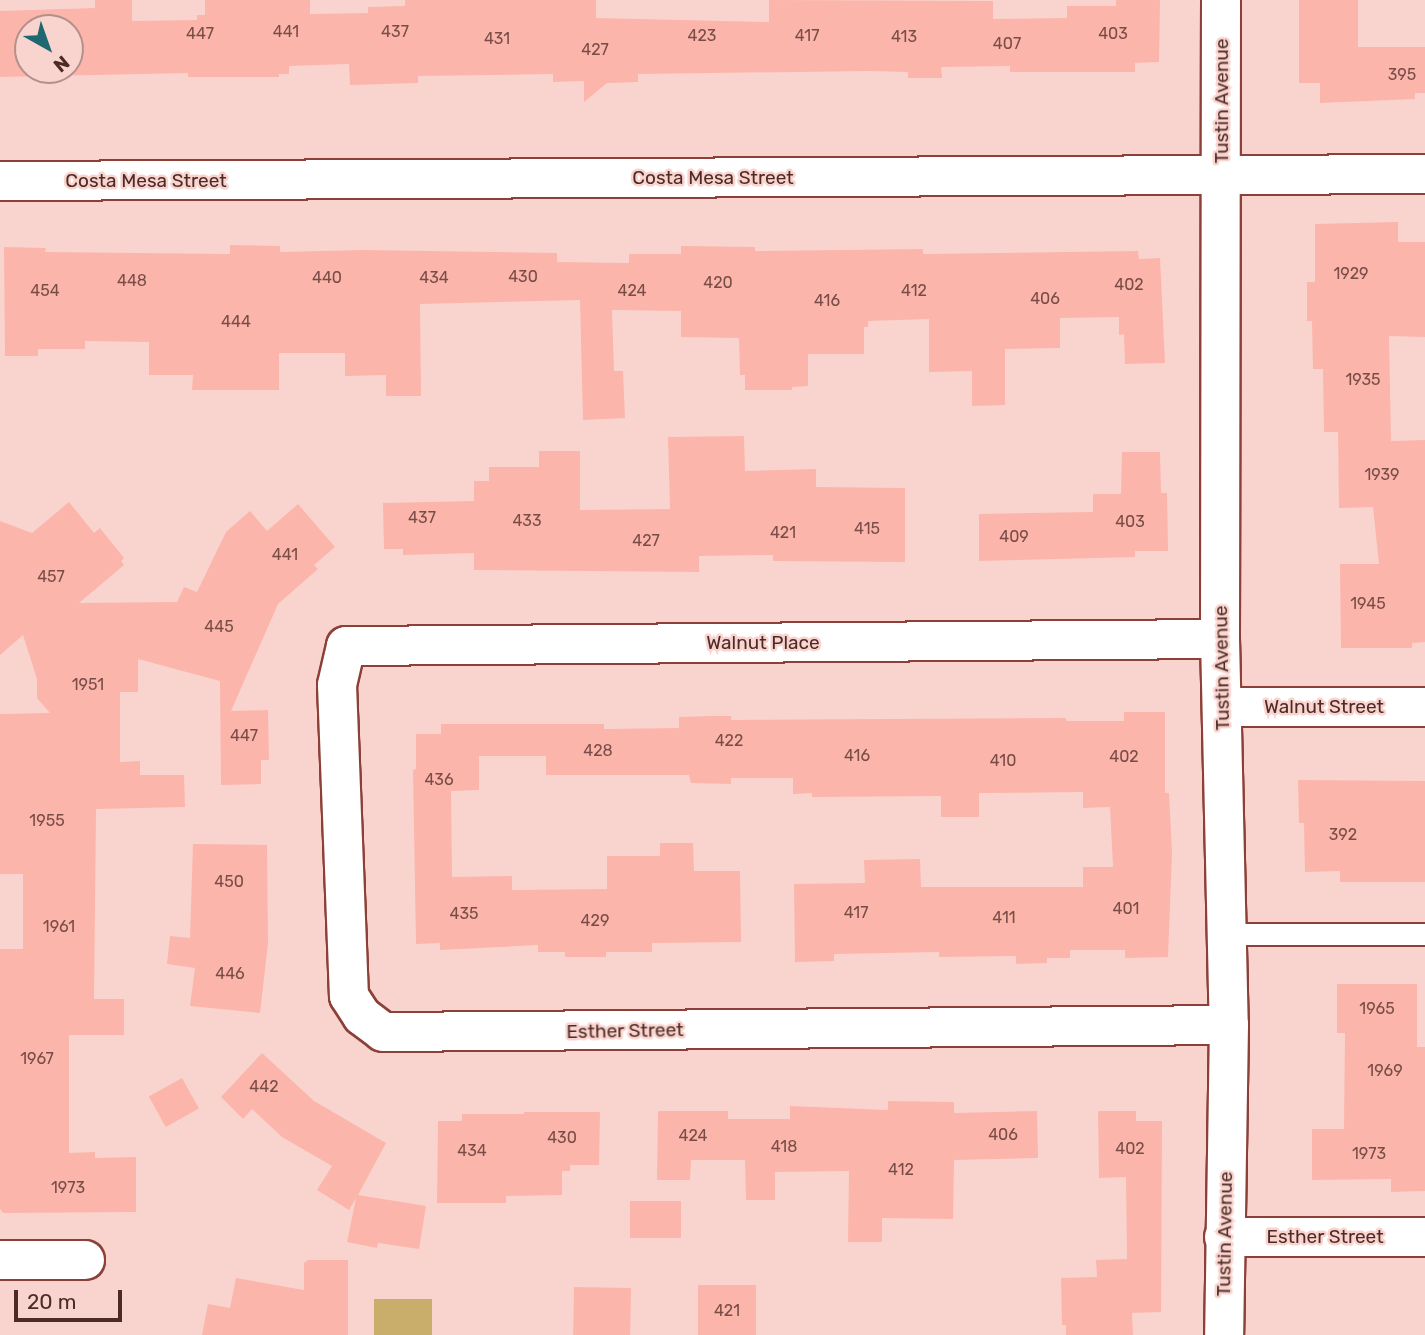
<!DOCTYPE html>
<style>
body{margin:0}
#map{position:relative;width:1425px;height:1335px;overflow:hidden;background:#f9d4ce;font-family:Rubik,sans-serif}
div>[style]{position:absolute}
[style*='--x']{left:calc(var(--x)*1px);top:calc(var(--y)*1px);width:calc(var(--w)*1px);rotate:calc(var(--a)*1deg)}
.green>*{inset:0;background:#c8ad6b;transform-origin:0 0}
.building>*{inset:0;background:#fcb5ab;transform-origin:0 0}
.roads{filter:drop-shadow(2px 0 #8c4038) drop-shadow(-2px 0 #8c4038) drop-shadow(0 2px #8c4038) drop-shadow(0 -2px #8c4038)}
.service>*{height:21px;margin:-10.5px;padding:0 10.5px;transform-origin:10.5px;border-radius:10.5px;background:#fff}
.minor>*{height:38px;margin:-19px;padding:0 19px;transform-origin:19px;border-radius:19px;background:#fff}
.tertiary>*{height:38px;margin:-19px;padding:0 19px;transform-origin:19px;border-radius:19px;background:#fff}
span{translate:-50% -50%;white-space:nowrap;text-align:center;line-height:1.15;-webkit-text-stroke:5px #f9d4ce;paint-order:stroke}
.number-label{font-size:16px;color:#794d47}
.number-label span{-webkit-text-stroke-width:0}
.street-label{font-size:19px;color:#4d2a26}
.north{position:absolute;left:14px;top:14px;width:70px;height:70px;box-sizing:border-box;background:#f9d4ce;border:2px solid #b4908b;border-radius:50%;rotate:140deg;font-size:19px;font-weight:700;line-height:28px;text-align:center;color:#4d2a26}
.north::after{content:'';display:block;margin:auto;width:24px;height:32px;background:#1e6872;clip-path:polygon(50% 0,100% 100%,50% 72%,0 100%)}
.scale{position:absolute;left:14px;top:1290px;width:108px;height:32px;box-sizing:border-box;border:4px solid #4d2a26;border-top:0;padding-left:9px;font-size:21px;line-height:24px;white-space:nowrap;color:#4d2a26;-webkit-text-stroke:5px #f9d4ce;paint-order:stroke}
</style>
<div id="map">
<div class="green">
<div style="left:374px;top:1299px;width:58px;height:36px"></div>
</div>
<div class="building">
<div style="clip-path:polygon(evenodd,95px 0,132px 0,132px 21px,197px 20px,197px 15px,205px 15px,205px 0,310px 0,310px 14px,368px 13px,368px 7px,405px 6px,405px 0,596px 0,596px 18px,769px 22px,769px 0,993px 1px,993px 19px,1067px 18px,1067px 6px,1116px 6px,1116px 0,1160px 0,1159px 62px,1135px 63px,1135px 72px,1010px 72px,1010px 66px,941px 67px,942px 78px,908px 78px,908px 72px,869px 71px,638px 74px,638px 82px,607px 83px,584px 102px,584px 81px,553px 82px,553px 74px,418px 76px,418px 83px,350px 85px,349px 64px,289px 66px,289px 74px,279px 74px,279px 77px,188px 77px,188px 73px,0 77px,0 11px,95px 8px,95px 0,28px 28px,70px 28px,70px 70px,28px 70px,28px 28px)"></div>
<div style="clip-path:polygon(1299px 0,1358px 0,1358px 47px,1425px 47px,1425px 93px,1415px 93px,1415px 99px,1320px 103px,1320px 83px,1299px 83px)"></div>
<div style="clip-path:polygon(1398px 222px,1398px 242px,1425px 242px,1425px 337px,1389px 336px,1391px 441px,1425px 440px,1425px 642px,1412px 643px,1412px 648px,1341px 648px,1340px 564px,1379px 564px,1373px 507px,1339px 508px,1338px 432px,1324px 432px,1323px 369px,1313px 369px,1312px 321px,1307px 321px,1307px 282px,1315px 282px,1315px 224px)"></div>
<div style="clip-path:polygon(230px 245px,280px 246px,280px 252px,363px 250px,557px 253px,557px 262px,629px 263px,629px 254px,681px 254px,681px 246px,755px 247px,755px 251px,923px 249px,923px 254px,1138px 251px,1139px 259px,1160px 258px,1165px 363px,1125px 364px,1124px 334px,1119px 335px,1119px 317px,1060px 318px,1060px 348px,1005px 349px,1005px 405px,972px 406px,972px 371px,929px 372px,929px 319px,868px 321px,868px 327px,864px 327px,864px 354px,808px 354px,808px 386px,792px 387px,792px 390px,745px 390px,745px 375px,740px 375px,739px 338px,681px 337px,681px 311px,612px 310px,614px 371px,623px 371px,625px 418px,583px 420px,580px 300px,420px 304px,421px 396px,386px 396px,386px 375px,345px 376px,345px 353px,279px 353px,279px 390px,192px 390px,193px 375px,149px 375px,149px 342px,85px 341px,85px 349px,38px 349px,38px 356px,5px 356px,4px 247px,46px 248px,45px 252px,230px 254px)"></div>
<div style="clip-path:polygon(744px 436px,745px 471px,816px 469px,816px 487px,905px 488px,905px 562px,773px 561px,773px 555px,699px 556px,699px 572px,474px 570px,474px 553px,403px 555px,403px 549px,384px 549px,383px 503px,474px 501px,474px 481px,489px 481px,489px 467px,539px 467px,539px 451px,580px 451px,580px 510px,670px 509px,668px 437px)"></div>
<div style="clip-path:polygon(1122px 452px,1160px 452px,1161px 493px,1167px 493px,1168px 551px,1135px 551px,1135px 557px,979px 561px,979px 514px,1093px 512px,1093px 494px,1121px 494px)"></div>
<div style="clip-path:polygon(69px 502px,94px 533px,100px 528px,124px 558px,121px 561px,124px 565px,79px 603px,177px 602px,184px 587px,197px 592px,226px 532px,250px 511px,267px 531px,298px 504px,335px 547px,314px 565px,318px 569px,278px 604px,231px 711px,268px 710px,269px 760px,261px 760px,261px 784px,221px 785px,220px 681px,138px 659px,138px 692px,120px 692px,120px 762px,140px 761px,140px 775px,184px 775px,185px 807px,96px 809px,94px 999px,124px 999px,124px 1035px,69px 1035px,69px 1153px,95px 1152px,95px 1158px,136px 1157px,136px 1212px,3px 1213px,0 1209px,0 949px,23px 949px,23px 874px,0 874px,0 714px,50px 713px,37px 698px,37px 679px,23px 635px,0 655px,0 521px,32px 533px)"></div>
<div style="clip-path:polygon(1124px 712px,1165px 712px,1165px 793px,1169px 793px,1172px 852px,1168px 957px,1125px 958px,1125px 950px,1070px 950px,1070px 958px,1047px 958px,1047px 963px,1016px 964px,1016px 956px,939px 957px,939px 952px,834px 954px,834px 961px,795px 962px,794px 884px,865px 883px,864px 860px,920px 859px,921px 887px,1083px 887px,1083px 867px,1113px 867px,1110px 807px,1083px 808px,1083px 792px,979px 793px,979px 817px,941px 817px,941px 796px,812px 797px,812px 793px,793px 794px,793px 778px,731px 778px,731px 784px,691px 783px,689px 775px,546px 775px,546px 756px,479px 756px,479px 790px,451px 791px,452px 877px,512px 876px,512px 890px,607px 889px,607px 856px,660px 856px,660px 843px,693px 843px,694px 871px,740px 871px,741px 942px,652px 943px,652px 952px,606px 952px,606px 957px,565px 957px,565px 952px,538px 952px,538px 945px,440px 950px,440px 943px,416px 944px,413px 770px,416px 769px,416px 734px,441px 734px,441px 724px,604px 724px,604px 729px,679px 728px,679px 717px,710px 716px,731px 716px,731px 720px,1066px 718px,1066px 721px,1124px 721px)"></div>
<div style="clip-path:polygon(1298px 780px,1425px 781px,1425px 882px,1340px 882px,1340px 871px,1305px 872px,1304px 823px,1299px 823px)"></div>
<div style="clip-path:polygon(193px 844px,267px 845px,268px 943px,260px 1013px,190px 1006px,195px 968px,167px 964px,170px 936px,190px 938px)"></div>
<div style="clip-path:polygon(1337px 984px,1417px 984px,1417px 1047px,1425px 1047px,1425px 1191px,1391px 1192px,1391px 1179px,1312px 1180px,1312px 1129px,1344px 1129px,1345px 1033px,1337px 1033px)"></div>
<div style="clip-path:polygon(262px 1053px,314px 1101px,386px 1143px,358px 1195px,426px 1206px,419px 1249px,378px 1243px,377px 1248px,347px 1242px,356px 1198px,349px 1210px,317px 1190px,332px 1166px,282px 1137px,252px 1109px,243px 1119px,221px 1097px)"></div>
<div style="left:182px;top:1078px;width:35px;height:38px;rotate:61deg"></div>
<div style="clip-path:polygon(888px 1101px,954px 1102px,954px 1113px,1037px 1111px,1038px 1158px,954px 1160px,953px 1219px,882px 1218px,882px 1242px,848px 1242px,849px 1171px,775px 1172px,775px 1200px,746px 1200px,745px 1160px,691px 1160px,690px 1180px,657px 1180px,658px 1111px,728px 1111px,728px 1119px,790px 1119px,790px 1106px,888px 1110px)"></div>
<div style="clip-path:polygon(1098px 1111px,1136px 1111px,1136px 1121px,1162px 1121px,1161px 1312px,1132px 1313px,1133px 1335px,1066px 1335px,1066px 1325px,1062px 1325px,1061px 1278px,1097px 1277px,1096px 1260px,1127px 1259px,1126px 1177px,1099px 1178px)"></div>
<div style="clip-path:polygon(524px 1112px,600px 1112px,599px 1165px,570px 1165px,570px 1171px,562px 1171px,562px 1195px,506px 1196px,506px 1203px,437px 1203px,438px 1121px,462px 1121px,462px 1114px,524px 1114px)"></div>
<div style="left:681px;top:1201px;width:37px;height:51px;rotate:90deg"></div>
<div style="clip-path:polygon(308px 1260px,348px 1260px,348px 1335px,202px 1335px,208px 1304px,230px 1308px,236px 1278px,304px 1290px,304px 1263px)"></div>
<div style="left:756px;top:1285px;width:50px;height:58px;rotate:90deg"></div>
<div style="left:574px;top:1287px;width:57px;height:48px;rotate:1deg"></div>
</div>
<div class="roads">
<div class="service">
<div style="--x:1228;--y:934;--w:197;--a:0"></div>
</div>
<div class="minor">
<div style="--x:0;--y:181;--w:1425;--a:-0.28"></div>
<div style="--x:1220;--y:639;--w:874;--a:179.54"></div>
<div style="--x:346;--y:646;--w:40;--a:103"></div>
<div style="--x:337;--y:685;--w:311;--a:87.8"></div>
<div style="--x:349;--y:996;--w:24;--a:57"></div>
<div style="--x:362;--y:1016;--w:26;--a:37"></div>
<div style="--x:383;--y:1032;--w:846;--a:-0.47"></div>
<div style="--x:1223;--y:707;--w:202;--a:0"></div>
<div style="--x:1224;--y:1237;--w:201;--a:0"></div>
<div style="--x:0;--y:1260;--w:85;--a:0"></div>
</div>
<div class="tertiary">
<div style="--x:1221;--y:0;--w:639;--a:90.09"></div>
<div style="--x:1220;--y:639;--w:386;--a:88.7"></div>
<div style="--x:1229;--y:1025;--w:310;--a:90.9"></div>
</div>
</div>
<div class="number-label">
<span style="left:286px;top:32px">441</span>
<span style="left:395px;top:32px">437</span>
<span style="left:200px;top:34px">447</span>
<span style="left:1113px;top:34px">403</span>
<span style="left:702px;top:36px">423</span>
<span style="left:807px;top:36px">417</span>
<span style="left:904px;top:37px">413</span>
<span style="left:497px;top:39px">431</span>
<span style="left:1007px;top:44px">407</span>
<span style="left:595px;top:50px">427</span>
<span style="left:1402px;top:75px">395</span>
<span style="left:1351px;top:274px">1929</span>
<span style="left:523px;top:277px">430</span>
<span style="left:327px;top:278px">440</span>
<span style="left:434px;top:278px">434</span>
<span style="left:132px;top:281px">448</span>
<span style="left:718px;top:283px">420</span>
<span style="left:1129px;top:285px">402</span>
<span style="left:45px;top:291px">454</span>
<span style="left:632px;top:291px">424</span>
<span style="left:914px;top:291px">412</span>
<span style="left:1045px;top:299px">406</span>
<span style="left:827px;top:301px">416</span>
<span style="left:236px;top:322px">444</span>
<span style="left:1363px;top:380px">1935</span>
<span style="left:1382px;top:475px">1939</span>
<span style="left:422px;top:518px">437</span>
<span style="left:527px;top:521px">433</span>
<span style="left:1130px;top:522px">403</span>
<span style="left:867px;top:529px">415</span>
<span style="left:783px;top:533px">421</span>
<span style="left:1014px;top:537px">409</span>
<span style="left:646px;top:541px">427</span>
<span style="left:285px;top:555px">441</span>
<span style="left:51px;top:577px">457</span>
<span style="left:1368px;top:604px">1945</span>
<span style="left:219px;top:627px">445</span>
<span style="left:88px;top:685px">1951</span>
<span style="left:244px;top:736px">447</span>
<span style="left:729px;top:741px">422</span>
<span style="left:598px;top:751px">428</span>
<span style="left:857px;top:756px">416</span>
<span style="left:1124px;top:757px">402</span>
<span style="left:1003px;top:761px">410</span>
<span style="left:439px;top:780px">436</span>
<span style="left:47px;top:821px">1955</span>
<span style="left:1343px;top:835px">392</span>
<span style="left:229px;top:882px">450</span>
<span style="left:1126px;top:909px">401</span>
<span style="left:856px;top:913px">417</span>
<span style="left:464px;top:914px">435</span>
<span style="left:1004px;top:918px">411</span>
<span style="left:595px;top:921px">429</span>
<span style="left:59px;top:927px">1961</span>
<span style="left:230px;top:974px">446</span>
<span style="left:1377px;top:1009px">1965</span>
<span style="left:37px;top:1059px">1967</span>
<span style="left:1385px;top:1071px">1969</span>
<span style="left:264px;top:1087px">442</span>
<span style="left:1003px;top:1135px">406</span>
<span style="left:693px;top:1136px">424</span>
<span style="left:562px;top:1138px">430</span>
<span style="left:784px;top:1147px">418</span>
<span style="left:1130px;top:1149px">402</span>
<span style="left:472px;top:1151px">434</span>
<span style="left:1369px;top:1154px">1973</span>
<span style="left:901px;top:1170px">412</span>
<span style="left:68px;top:1188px">1973</span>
<span style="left:727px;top:1311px">421</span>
</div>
<div class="street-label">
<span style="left:1222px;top:101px;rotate:-90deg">Tustin Avenue</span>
<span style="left:713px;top:178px">Costa Mesa Street</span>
<span style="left:146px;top:181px">Costa Mesa Street</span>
<span style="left:763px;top:643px">Walnut Place</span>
<span style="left:1222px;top:668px;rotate:-91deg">Tustin Avenue</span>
<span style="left:1324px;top:707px">Walnut Street</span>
<span style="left:625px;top:1031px;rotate:-1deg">Esther Street</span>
<span style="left:1225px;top:1234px;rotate:-89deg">Tustin Avenue</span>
<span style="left:1325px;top:1237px">Esther Street</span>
</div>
<div class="north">N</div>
<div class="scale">20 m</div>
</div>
